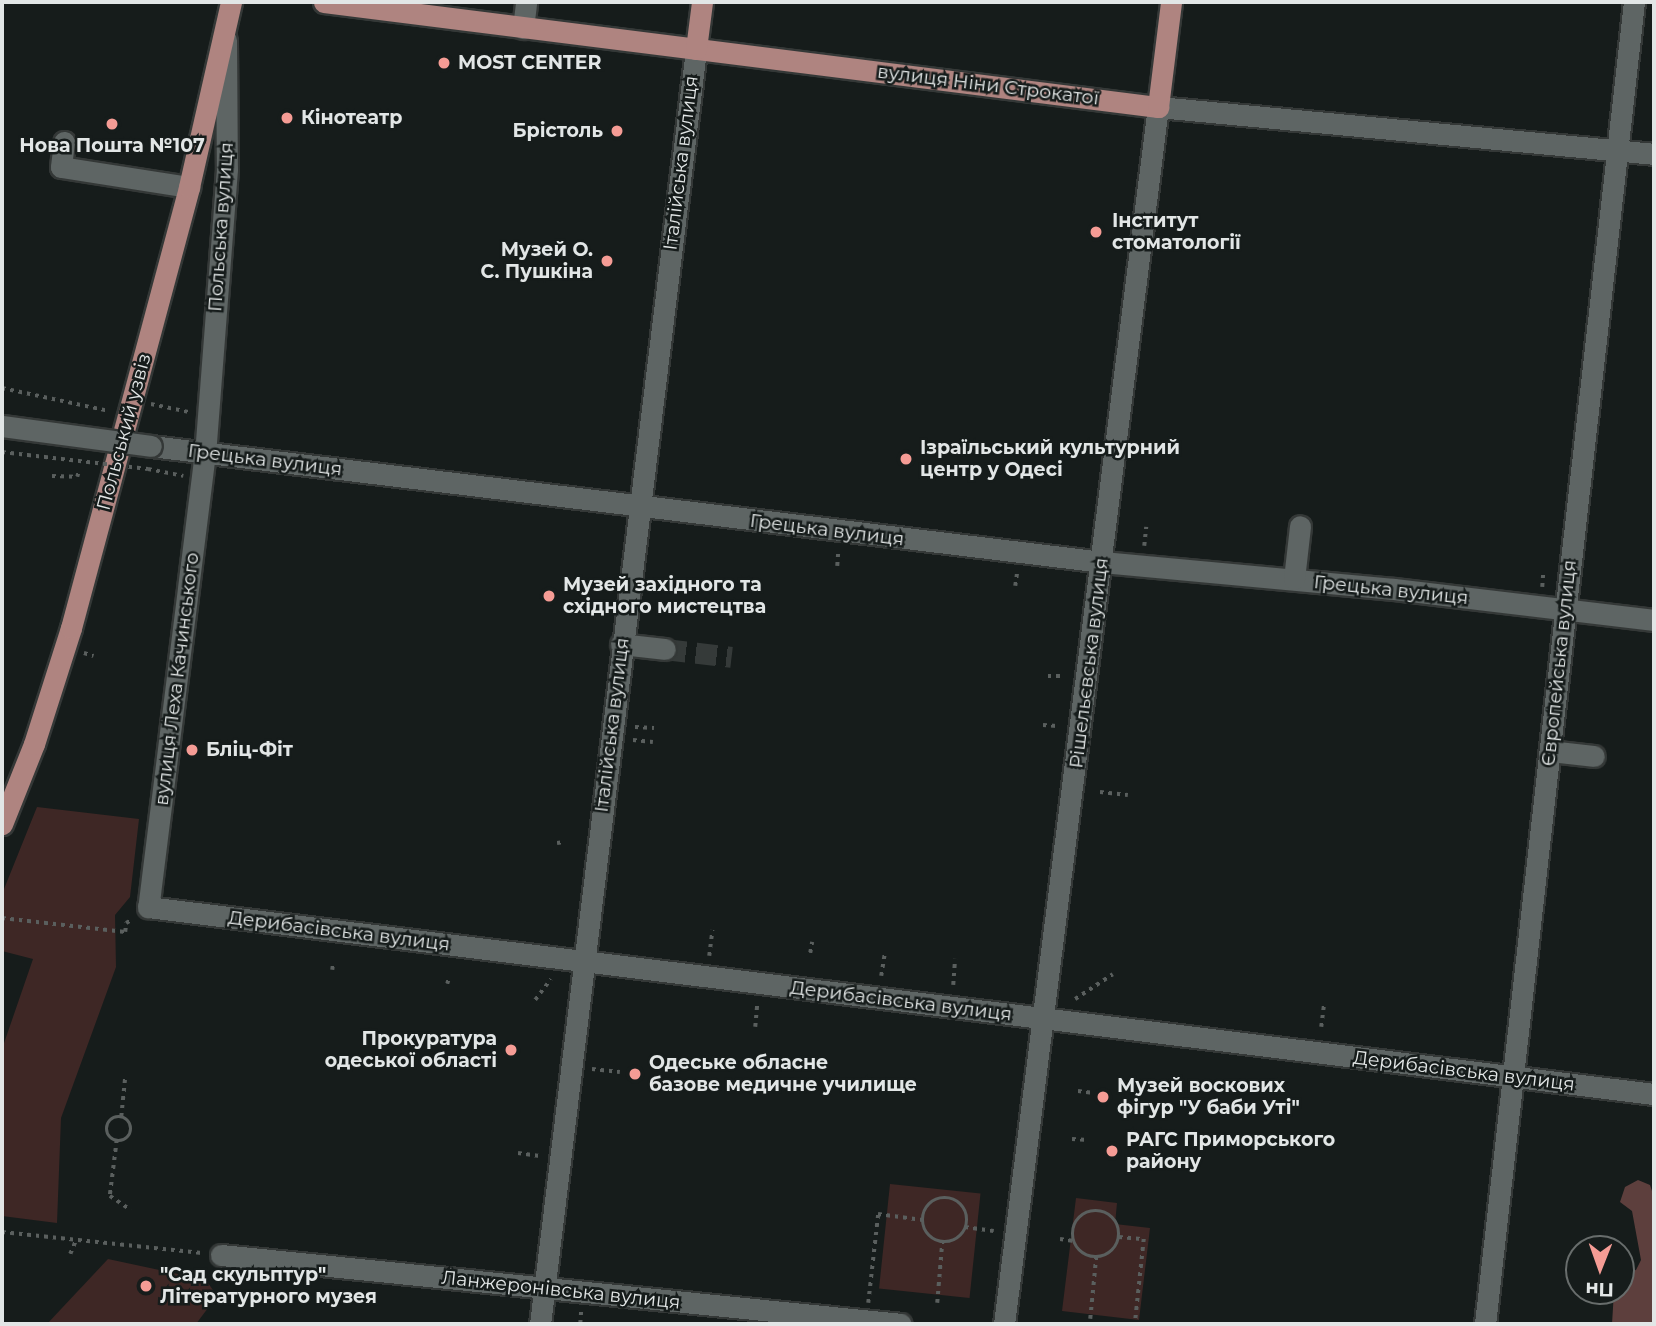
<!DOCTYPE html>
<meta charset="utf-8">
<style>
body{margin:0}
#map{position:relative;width:1656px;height:1326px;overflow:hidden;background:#161c1b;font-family:Montserrat,sans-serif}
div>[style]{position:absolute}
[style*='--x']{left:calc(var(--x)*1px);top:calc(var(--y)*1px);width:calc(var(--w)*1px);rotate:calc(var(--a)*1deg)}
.green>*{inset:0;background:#3e2725;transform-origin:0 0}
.forest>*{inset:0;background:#5d3f3d}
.minor-tunnel>*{height:21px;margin-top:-10.5px;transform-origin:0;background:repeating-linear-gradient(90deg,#353a39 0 21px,transparent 0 31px)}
.path>*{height:3.5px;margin-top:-1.75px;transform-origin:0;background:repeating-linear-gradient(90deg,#5a5f5e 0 3.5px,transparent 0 8.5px)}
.path>.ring{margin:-1.75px;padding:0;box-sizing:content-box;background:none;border:3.5px solid #5a5f5e;border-radius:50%}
.roads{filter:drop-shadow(2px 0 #343837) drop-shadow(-2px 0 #343837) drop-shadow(0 2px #343837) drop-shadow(0 -2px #343837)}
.minor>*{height:21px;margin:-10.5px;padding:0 10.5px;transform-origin:10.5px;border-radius:10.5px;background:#5e6564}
.major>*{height:21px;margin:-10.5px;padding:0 10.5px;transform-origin:10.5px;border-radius:10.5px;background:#af8480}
.path-bridge>*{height:3.5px;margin-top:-1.75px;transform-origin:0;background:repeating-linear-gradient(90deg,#5a5f5e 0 3.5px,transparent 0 8.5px)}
.bridges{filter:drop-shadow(2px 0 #343837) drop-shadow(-2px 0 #343837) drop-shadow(0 2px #343837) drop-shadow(0 -2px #343837)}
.minor-bridge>*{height:21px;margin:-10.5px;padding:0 10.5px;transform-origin:10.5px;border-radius:10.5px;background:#5e6564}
.dots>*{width:19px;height:19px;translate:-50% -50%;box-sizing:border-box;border:4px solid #161c1b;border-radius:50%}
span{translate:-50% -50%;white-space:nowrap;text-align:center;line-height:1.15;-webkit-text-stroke:5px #161c1b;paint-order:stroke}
.poi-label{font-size:19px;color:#e2e6e6;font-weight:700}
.left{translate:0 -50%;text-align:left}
.right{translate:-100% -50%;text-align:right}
.street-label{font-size:19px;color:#e2e6e6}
.frame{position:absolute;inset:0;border:4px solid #e2e6e6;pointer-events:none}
.north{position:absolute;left:1565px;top:1235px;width:70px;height:70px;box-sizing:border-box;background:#161c1b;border:2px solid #686d6c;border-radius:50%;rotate:181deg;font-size:19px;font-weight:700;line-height:28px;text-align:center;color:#e2e6e6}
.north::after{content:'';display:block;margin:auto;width:24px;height:32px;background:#f59c95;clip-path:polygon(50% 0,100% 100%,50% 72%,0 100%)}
</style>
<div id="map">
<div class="green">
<div style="clip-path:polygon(37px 807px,139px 819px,130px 897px,115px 915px,116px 967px,61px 1118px,57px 1223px,2px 1216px,2px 1049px,33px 959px,2px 951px,2px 894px)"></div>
<div style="left:890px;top:1184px;width:91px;height:105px;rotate:6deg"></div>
<div style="clip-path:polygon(1076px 1198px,1117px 1203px,1115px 1224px,1150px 1228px,1139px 1320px,1062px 1311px)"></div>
<div style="clip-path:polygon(108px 1259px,206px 1280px,217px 1296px,196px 1324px,47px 1324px)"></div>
</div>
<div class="forest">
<div style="clip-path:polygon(1638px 1180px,1650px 1185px,1654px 1197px,1654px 1324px,1612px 1324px,1614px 1291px,1621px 1291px,1623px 1273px,1636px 1270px,1641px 1260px,1632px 1211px,1620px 1202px,1625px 1187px)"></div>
</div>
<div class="minor-tunnel">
<div style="--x:665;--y:649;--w:67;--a:6.8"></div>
</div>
<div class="path">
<div style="--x:2;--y:388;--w:109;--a:12.1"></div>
<div style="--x:151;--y:404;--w:38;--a:12"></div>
<div style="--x:148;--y:469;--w:36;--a:11"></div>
<div style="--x:52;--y:476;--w:25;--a:2"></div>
<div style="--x:77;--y:477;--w:7;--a:-74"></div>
<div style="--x:1144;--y:546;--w:19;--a:-84"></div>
<div style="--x:837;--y:566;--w:15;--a:-86"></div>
<div style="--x:653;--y:581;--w:21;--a:5"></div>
<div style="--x:1015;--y:586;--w:14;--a:-82"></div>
<div style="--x:1542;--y:587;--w:16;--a:-86"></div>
<div style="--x:580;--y:610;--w:12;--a:0"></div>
<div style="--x:84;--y:653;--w:10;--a:17"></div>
<div style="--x:1048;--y:676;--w:15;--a:0"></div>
<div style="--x:1043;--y:725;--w:14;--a:4"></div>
<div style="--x:635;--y:727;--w:19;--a:3"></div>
<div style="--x:633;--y:740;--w:20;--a:6"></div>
<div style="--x:1100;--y:792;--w:28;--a:6"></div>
<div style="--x:557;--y:843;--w:7;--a:-8"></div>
<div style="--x:2;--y:918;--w:124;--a:6.5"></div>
<div style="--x:125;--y:932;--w:9;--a:-84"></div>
<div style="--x:126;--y:923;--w:8;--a:-30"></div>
<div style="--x:810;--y:953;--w:11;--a:-80"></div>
<div style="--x:709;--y:956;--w:26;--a:-83"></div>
<div style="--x:332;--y:970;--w:8;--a:-83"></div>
<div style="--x:881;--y:976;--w:25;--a:-81"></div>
<div style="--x:447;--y:984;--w:7;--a:-74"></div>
<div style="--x:953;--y:985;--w:26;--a:-86"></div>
<div style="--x:1075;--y:999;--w:45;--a:-33.3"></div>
<div style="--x:535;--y:1000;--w:26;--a:-53"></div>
<div style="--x:755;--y:1027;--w:21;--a:-85"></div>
<div style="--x:1321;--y:1027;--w:23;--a:-83"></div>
<div style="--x:592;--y:1069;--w:28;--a:6"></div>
<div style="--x:1078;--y:1091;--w:16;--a:7"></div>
<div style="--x:121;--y:1117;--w:40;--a:-84.3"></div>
<div class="ring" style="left:107px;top:1117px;width:20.5px;height:20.5px"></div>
<div style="--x:1072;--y:1139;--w:16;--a:4"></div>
<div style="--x:117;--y:1140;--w:56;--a:97.1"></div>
<div style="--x:110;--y:1196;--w:25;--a:34"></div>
<div style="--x:518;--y:1153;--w:22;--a:8"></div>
<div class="ring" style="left:923px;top:1198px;width:40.5px;height:40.5px"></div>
<div class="ring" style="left:1073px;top:1211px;width:42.5px;height:42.5px"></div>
<div style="--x:965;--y:1227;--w:29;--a:8"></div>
<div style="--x:2;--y:1232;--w:201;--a:6"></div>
<div style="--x:1119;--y:1237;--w:25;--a:5"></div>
<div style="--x:1144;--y:1239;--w:85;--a:96"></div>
<div style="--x:1060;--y:1239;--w:14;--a:8"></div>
<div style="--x:70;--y:1254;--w:15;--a:-67"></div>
<div style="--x:868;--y:1303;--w:90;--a:-83.6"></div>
<div style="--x:878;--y:1214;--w:45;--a:7.6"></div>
<div style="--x:937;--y:1303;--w:61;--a:-85.3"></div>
<div style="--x:1090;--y:1319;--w:62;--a:-84.5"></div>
<div style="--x:580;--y:1324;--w:15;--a:-86"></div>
</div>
<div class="roads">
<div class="minor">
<div style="--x:523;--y:28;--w:26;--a:-83"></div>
<div style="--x:226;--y:40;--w:129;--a:89.6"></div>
<div style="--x:227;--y:169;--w:284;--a:94.4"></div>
<div style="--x:205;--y:452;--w:459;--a:97.1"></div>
<div style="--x:148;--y:907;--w:1518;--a:7.08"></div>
<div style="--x:64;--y:142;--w:25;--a:97"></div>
<div style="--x:61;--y:167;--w:130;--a:8.9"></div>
<div style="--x:151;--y:446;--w:958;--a:6.95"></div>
<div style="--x:1102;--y:562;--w:293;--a:5.3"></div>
<div style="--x:1394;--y:589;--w:262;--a:6.8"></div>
<div style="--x:1294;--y:579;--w:53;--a:-83.5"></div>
<div style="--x:621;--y:644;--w:44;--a:6.5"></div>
<div style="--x:1550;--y:751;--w:44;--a:6.5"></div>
<div style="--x:221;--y:1255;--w:683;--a:5.79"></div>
<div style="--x:540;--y:1324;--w:1285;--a:-83.02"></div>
<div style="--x:1004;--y:1324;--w:1227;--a:-82.79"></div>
<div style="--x:1158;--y:107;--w:498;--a:5.4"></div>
<div style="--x:1485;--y:1324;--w:1330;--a:-83.57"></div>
</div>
<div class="major">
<div style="--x:324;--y:2;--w:841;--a:7.18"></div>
<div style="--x:1158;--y:107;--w:106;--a:-82.9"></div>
<div style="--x:696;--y:49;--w:47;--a:-82.7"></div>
<div style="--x:2;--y:824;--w:86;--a:-68.2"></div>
<div style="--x:34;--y:744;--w:122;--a:-72.3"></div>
<div style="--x:71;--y:628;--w:457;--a:-75"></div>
<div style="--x:189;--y:187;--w:190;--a:-77.2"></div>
</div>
</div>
<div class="path-bridge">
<div style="--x:2;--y:452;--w:147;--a:6.6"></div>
</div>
<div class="bridges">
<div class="minor-bridge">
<div style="--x:2;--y:426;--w:150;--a:7.6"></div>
</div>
</div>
<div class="dots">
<div style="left:444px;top:63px;background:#f59c95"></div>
<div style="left:287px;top:118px;background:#f59c95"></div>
<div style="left:112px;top:124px;background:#f59c95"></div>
<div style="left:617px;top:131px;background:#f59c95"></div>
<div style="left:1096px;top:232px;background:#f59c95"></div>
<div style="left:607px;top:261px;background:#f59c95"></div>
<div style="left:906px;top:459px;background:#f59c95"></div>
<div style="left:549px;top:596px;background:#f59c95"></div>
<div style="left:192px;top:750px;background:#f59c95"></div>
<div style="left:511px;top:1050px;background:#f59c95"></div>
<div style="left:635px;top:1074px;background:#f59c95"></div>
<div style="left:1103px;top:1097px;background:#f59c95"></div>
<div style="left:1112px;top:1151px;background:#f59c95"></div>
<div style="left:146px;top:1286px;background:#f59c95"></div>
</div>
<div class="poi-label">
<span class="left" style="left:458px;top:63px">MOST CENTER</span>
<span class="left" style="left:301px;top:118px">Кінотеатр</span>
<span class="right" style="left:603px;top:131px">Брістоль</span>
<span style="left:112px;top:146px">Нова Пошта №107</span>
<span class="left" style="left:1112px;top:232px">Інститут<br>стоматології</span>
<span class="right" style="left:593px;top:261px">Музей О.<br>С. Пушкіна</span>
<span class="left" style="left:920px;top:459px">Ізраїльський культурний<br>центр у Одесі</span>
<span class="left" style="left:563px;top:596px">Музей західного та<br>східного мистецтва</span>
<span class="left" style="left:206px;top:750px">Бліц-Фіт</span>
<span class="right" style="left:497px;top:1050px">Прокуратура<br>одеської області</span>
<span class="left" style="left:649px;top:1074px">Одеське обласне<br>базове медичне училище</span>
<span class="left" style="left:1117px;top:1097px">Музей воскових<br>фігур "У баби Уті"</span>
<span class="left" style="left:1126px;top:1151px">РАГС Приморського<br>району</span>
<span class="left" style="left:160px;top:1286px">"Сад скульптур"<br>Літературного музея</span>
</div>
<div class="street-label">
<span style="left:988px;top:85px;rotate:7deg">вулиця Ніни Строкатої</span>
<span style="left:681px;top:163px;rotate:-83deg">Італійська вулиця</span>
<span style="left:221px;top:227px;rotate:-86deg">Польська вулиця</span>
<span style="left:124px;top:432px;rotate:-75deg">Польський узвіз</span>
<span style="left:265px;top:460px;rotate:7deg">Грецька вулиця</span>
<span style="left:827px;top:530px;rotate:7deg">Грецька вулиця</span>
<span style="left:1391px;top:590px;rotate:6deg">Грецька вулиця</span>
<span style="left:1089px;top:663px;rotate:-83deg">Рішельєвська вулиця</span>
<span style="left:1559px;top:663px;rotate:-84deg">Європейська вулиця</span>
<span style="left:177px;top:679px;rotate:-83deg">вулиця Леха Качинського</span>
<span style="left:612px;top:725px;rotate:-83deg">Італійська вулиця</span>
<span style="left:339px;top:931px;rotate:7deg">Дерибасівська вулиця</span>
<span style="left:901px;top:1001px;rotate:7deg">Дерибасівська вулиця</span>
<span style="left:1464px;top:1071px;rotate:7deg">Дерибасівська вулиця</span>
<span style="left:561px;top:1290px;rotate:6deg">Ланжеронівська вулиця</span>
</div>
<div class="frame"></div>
<div class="north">Пн</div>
</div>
